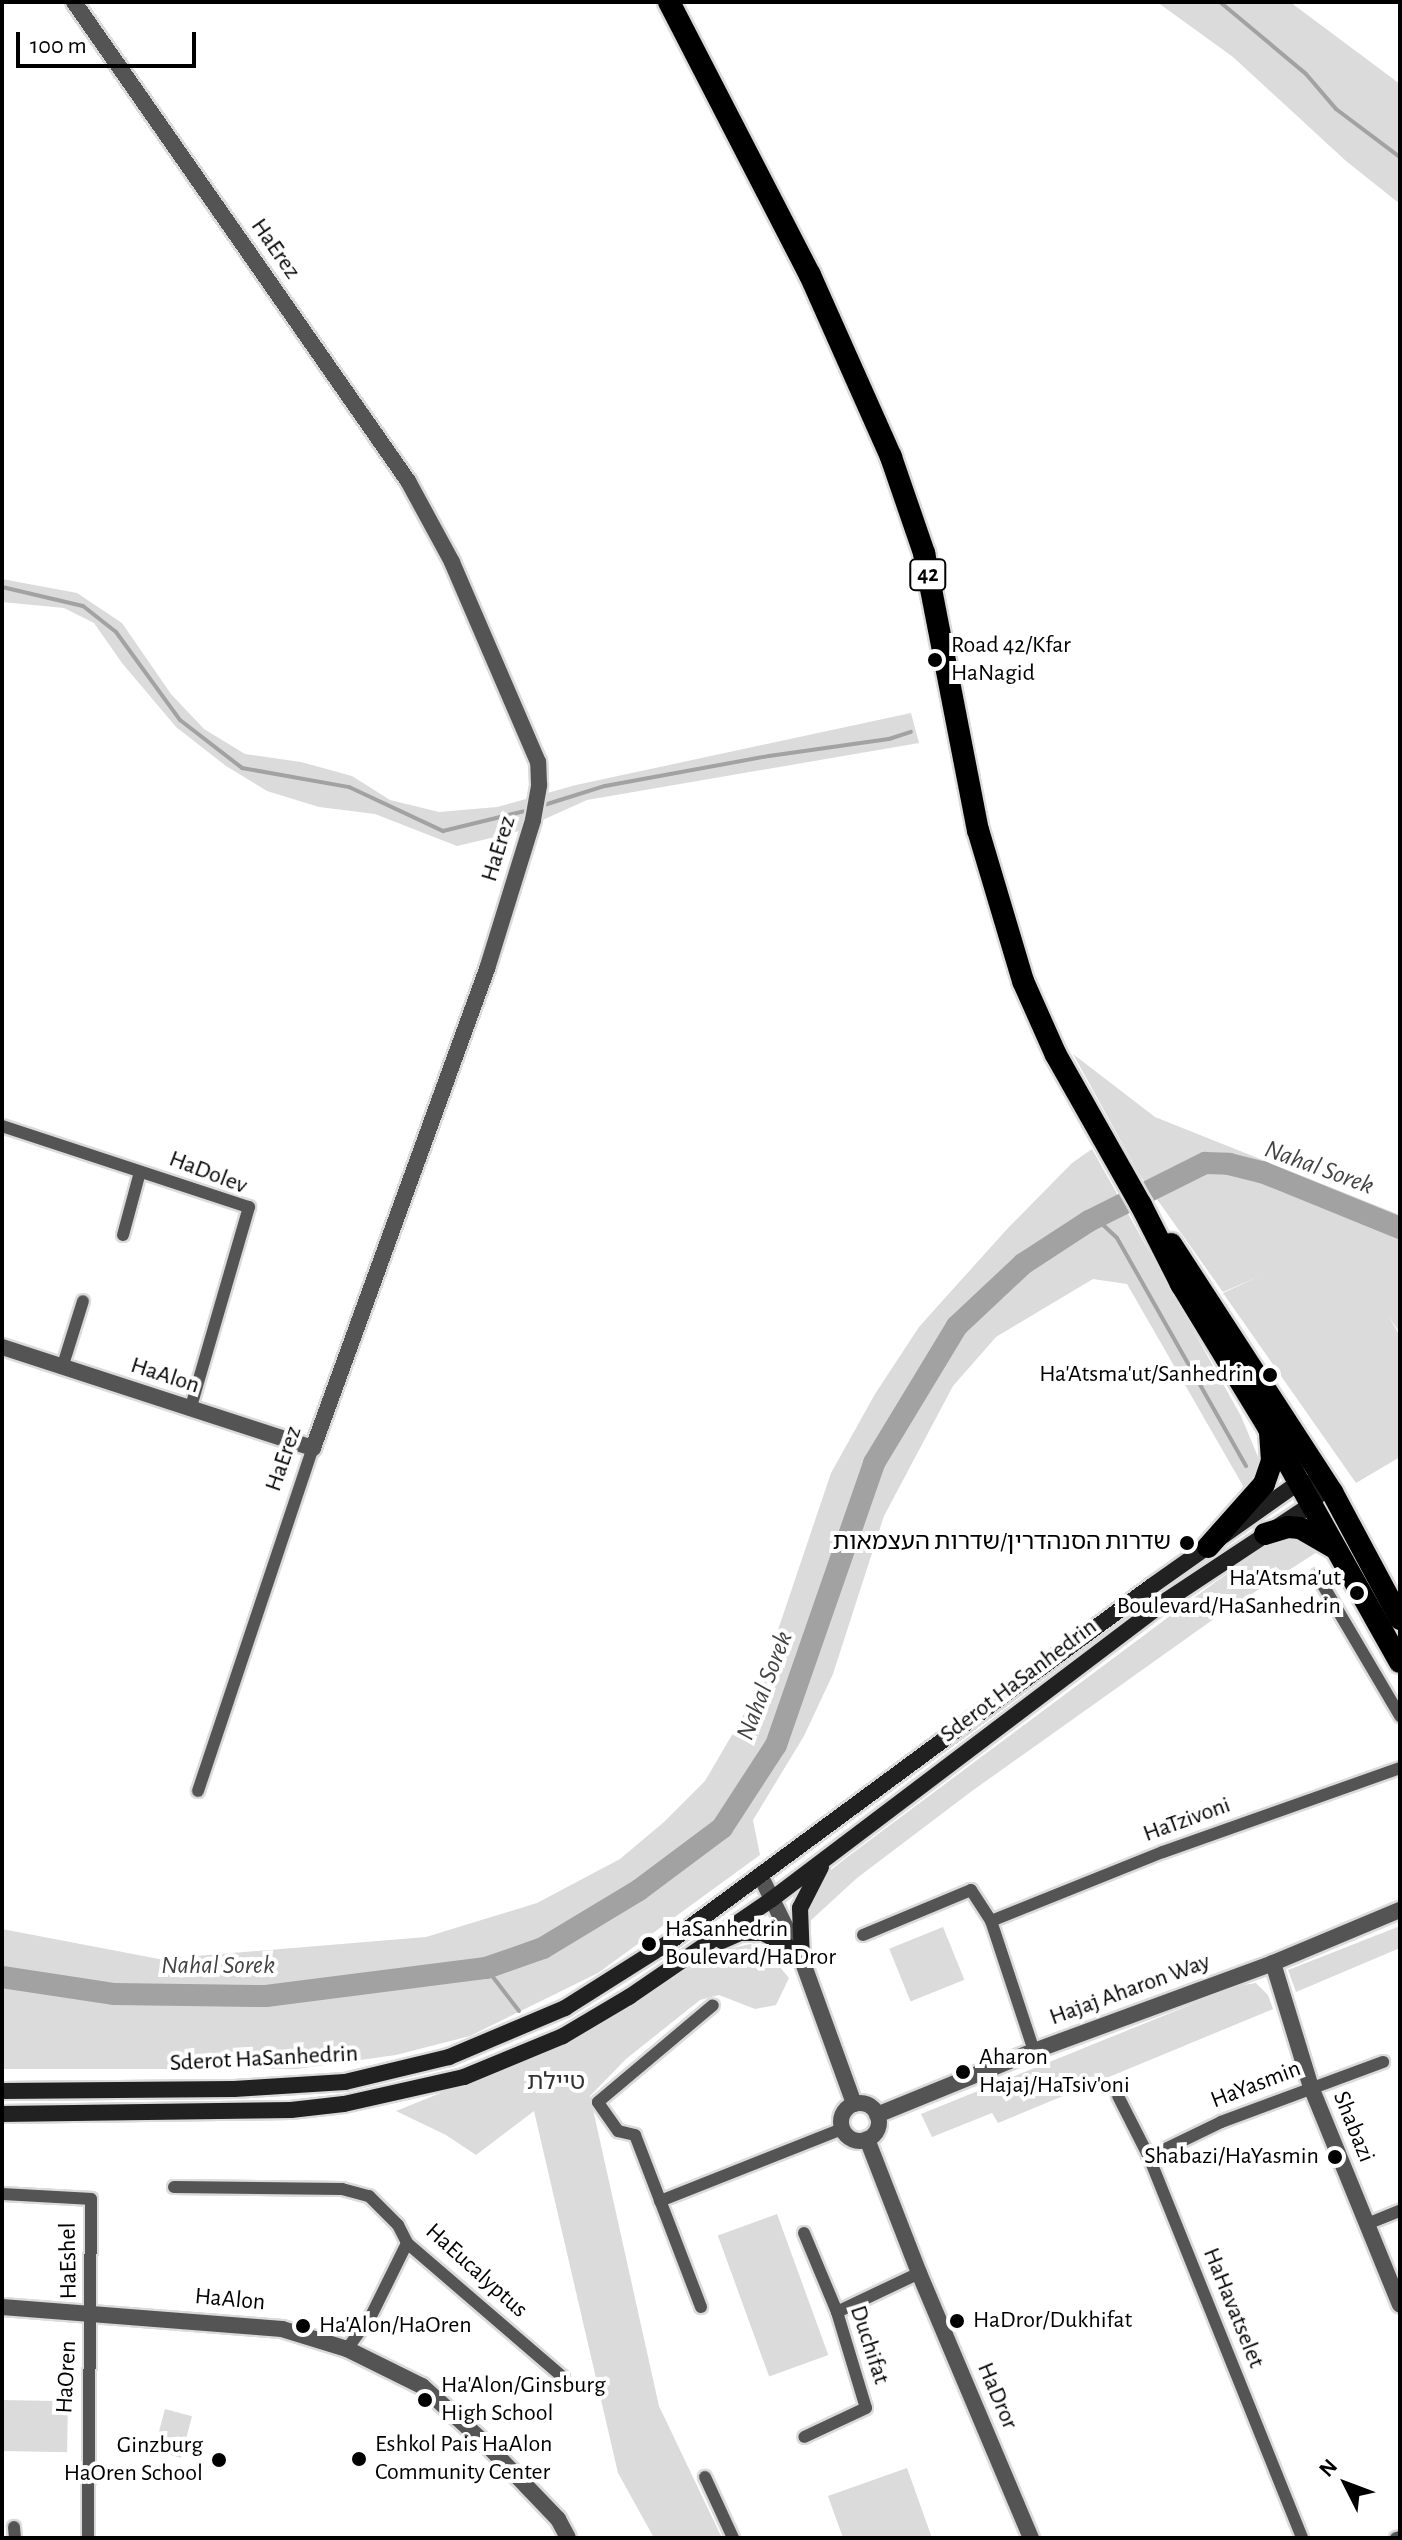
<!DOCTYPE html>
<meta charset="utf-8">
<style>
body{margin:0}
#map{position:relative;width:1402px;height:2540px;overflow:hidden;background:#fff;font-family:"Alegreya Sans","Noto Sans Hebrew",sans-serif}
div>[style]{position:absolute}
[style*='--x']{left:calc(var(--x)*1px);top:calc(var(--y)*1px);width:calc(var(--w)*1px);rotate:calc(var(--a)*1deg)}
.green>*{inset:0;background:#dbdbdb;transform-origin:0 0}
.stream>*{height:4px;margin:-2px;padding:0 2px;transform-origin:2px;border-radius:2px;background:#a2a2a2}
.river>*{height:22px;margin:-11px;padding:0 11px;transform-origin:11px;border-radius:11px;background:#a2a2a2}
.roads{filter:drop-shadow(2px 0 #dbdbdb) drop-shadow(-2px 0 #dbdbdb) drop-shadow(0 2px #dbdbdb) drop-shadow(0 -2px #dbdbdb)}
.minor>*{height:12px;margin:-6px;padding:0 6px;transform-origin:6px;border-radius:6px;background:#545454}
.tertiary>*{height:16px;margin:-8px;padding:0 8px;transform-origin:8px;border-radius:8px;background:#545454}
.tertiary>.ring{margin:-8px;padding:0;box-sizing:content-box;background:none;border:16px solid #545454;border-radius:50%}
.secondary>*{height:16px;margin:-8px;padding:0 8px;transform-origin:8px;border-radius:8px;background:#212121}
.trunk>*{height:22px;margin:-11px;padding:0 11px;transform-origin:11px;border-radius:11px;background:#000}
.dots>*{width:22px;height:22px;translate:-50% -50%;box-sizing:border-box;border:4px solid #fff;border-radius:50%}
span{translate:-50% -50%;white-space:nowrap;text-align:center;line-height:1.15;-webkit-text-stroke:8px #fff;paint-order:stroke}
.shield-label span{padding:2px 6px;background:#fff;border:2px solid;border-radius:6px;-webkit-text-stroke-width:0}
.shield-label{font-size:22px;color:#000;font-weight:700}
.street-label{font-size:24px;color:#000}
.poi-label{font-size:24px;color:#000}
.left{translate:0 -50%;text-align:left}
.right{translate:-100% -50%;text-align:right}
.park-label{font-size:24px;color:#323232}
.water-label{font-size:26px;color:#434343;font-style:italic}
.frame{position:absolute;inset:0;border:4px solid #000;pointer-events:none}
.north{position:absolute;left:1306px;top:2444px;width:80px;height:80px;-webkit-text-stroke:6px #fff;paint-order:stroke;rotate:312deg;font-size:22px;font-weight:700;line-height:32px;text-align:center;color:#000}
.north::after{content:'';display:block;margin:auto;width:28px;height:36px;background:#000;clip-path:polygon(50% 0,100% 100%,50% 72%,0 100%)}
.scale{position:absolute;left:16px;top:32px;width:180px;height:36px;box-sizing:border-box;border:4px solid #000;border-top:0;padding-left:10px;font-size:24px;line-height:28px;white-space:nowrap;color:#000;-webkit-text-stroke:6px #fff;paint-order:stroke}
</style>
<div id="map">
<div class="green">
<div style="clip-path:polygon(1157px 2px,1290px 2px,1400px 84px,1400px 204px,1346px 161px,1233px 57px)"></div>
<div style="clip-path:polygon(2px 579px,77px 593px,122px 623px,171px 694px,204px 729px,245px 754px,301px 762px,352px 776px,390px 800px,439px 812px,497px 807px,576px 785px,911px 713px,919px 743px,587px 800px,516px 832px,457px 846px,375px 814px,319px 807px,267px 791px,226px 766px,176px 727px,122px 663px,94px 623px,64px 608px,2px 602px)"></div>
<div style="clip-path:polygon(1073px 1054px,1155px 1117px,1400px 1215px,1400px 1333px,1389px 1317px,1400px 1336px,1400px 1457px,1356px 1483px,1223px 1293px,1260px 1276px,1223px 1292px,1139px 1174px)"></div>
<div style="clip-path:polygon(1092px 1149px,1241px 1416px,1261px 1464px,1246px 1491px,1127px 1284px,1093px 1279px,996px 1337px,953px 1386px,884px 1516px,833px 1674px,804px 1736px,753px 1820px,760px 1855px,598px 1973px,470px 2036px,396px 2055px,297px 2069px,2px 2069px,2px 1929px,159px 1959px,426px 1937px,537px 1903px,620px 1859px,664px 1822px,705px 1781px,757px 1692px,831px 1473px,875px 1394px,919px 1327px,944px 1299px,1008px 1228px,1072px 1163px)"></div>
<div style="clip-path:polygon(1303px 1537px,1317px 1552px,1225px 1611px,972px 1791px,857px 1878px,808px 1923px,803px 1913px,817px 1881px,846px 1858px,1214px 1583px,1274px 1541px)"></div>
<div style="clip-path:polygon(1400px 1926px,1400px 1948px,1296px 1992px,1288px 1970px)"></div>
<div style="left:943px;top:1927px;width:57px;height:58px;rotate:68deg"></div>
<div style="clip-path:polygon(759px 1942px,789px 1978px,776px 2005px,755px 2009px,719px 1995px,700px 2000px,626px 2059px,590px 2096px,659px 2406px,722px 2538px,654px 2538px,618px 2473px,534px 2111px,476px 2155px,446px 2135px,396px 2111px,500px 2069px,613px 2013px,720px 1951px)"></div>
<div style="clip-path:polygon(1256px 1983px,1268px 1995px,1273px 2009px,998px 2123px,992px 2113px,932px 2137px,921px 2114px,1237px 1986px)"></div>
<div style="left:777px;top:2214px;width:150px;height:63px;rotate:70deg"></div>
<div style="left:2px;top:2400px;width:66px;height:51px;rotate:1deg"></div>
<div style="left:165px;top:2409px;width:28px;height:43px;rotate:15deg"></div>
<div style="clip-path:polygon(907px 2468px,932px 2538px,843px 2538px,828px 2496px)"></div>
</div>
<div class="stream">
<div style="--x:1220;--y:2;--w:112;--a:39.9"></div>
<div style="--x:1306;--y:74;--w:46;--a:49.4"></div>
<div style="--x:1336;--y:109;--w:80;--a:36.9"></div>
<div style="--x:2;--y:587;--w:83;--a:13.2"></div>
<div style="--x:83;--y:606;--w:42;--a:38.2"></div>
<div style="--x:116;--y:632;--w:109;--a:54"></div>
<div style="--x:180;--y:720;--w:78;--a:37.7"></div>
<div style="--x:242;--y:768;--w:109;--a:10.1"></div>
<div style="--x:349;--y:787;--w:104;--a:25.1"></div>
<div style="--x:443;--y:831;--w:89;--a:-13.7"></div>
<div style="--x:541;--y:806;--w:67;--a:-17.4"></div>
<div style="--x:605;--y:786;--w:167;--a:-10.4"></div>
<div style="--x:769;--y:756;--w:121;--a:-8.1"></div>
<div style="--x:889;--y:739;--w:23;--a:-18"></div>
<div style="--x:1089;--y:1221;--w:11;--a:5"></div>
<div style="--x:1100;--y:1222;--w:23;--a:43"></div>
<div style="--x:1117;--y:1238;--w:262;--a:60.5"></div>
<div style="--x:486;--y:1968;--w:54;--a:52.5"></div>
</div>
<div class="river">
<div style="--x:2;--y:1977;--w:114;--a:8.6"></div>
<div style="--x:115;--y:1994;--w:151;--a:0.8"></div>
<div style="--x:266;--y:1996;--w:222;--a:-7.3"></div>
<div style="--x:486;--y:1968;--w:60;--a:-19.3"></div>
<div style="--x:543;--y:1948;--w:112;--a:-31.1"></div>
<div style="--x:639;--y:1890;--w:104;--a:-36.8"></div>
<div style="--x:722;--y:1828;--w:99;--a:-57"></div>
<div style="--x:776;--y:1745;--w:299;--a:-70.8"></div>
<div style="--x:874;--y:1463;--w:160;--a:-58.8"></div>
<div style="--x:957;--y:1326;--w:91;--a:-43.2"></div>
<div style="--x:1023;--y:1264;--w:79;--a:-33.1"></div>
<div style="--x:1089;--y:1221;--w:130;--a:-26.6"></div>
<div style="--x:1205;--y:1163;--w:24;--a:2"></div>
<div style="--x:1229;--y:1164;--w:34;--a:14"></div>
<div style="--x:1262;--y:1172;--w:149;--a:22.1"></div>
</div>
<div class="roads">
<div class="minor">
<div style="--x:2;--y:1126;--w:260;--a:18.2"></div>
<div style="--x:249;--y:1207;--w:211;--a:106.2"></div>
<div style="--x:123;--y:1235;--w:65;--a:-74.9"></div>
<div style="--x:62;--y:1368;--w:70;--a:-72.6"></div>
<div style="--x:1317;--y:1575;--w:164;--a:59.5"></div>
<div style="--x:198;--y:1791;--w:362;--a:-71.5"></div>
<div style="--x:863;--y:1935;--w:117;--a:-22.6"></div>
<div style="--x:971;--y:1890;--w:37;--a:57"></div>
<div style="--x:1034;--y:2051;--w:137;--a:-108.3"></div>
<div style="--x:991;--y:1921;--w:185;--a:-21.9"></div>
<div style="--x:1163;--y:1852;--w:251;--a:-19.5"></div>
<div style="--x:1118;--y:2096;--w:68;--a:63.1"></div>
<div style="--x:1149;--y:2157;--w:411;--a:68.1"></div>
<div style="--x:1149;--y:2157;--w:80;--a:-25.9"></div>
<div style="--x:1221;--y:2122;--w:173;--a:-20.3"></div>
<div style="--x:174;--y:2187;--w:168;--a:0.7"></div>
<div style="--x:342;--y:2189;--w:28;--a:15"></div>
<div style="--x:369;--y:2196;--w:41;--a:45"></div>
<div style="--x:398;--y:2225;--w:20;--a:63"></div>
<div style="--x:407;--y:2243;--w:206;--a:40.7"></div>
<div style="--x:2;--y:2194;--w:89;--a:3.2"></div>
<div style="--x:91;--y:2199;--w:339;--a:90.5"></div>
<div style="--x:660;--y:2201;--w:196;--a:-21.6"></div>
<div style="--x:1367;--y:2224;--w:35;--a:-22"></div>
<div style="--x:804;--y:2233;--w:86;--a:67.3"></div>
<div style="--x:837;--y:2312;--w:100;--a:73.2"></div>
<div style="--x:866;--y:2408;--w:68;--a:154.9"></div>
<div style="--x:701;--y:2307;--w:184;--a:-111"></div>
<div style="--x:635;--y:2135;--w:17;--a:-167"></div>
<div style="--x:618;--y:2131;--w:35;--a:-125"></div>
<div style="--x:598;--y:2102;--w:150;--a:-40.1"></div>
<div style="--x:837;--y:2312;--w:91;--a:-25.4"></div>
<div style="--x:347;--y:2349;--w:41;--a:-54"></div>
<div style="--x:371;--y:2316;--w:81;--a:-63.7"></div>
<div style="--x:705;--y:2477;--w:67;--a:65.3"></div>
<div style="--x:14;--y:2527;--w:11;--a:85"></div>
<div style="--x:1396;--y:2538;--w:4;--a:-14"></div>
</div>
<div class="tertiary">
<div style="--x:2;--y:1347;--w:327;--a:18"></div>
<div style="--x:313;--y:1448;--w:510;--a:-70.04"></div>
<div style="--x:487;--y:969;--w:156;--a:-72.8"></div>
<div style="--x:533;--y:820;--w:36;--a:-80"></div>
<div style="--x:539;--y:785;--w:23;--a:-92"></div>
<div style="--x:538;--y:762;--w:218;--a:-113.3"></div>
<div style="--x:452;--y:562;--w:92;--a:-118.5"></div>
<div style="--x:408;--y:481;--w:584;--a:-124.89"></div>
<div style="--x:761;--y:1877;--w:93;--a:63.7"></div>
<div style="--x:802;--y:1960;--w:153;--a:70.1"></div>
<div style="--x:1273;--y:1963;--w:130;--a:73"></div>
<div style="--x:1311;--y:2087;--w:235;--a:67.8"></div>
<div class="ring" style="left:841px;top:2103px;width:22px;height:22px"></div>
<div style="--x:877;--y:2115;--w:170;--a:-22.2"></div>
<div style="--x:1034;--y:2051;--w:255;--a:-20.2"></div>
<div style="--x:1273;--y:1963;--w:138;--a:-22.7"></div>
<div style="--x:867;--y:2139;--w:144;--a:68.8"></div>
<div style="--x:919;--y:2273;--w:288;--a:67.1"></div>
<div style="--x:2;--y:2307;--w:281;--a:4.5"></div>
<div style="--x:282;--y:2329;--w:68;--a:17.1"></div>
<div style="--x:347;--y:2349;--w:84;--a:26.3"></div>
<div style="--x:422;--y:2386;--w:88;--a:42.2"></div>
<div style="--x:487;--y:2445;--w:103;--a:46.2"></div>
<div style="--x:558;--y:2519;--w:21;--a:62"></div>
</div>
<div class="secondary">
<div style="--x:722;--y:1941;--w:20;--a:-24"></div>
<div style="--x:740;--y:1933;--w:23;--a:0"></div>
<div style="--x:763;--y:1933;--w:25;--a:27"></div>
<div style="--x:785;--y:1944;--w:23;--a:43"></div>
<div style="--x:802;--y:1960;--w:52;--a:-92.2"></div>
<div style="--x:800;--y:1908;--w:46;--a:-62.9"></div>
<div style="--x:2;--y:2091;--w:232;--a:-0.5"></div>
<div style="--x:234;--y:2089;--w:111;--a:-3.6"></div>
<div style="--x:345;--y:2082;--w:107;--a:-13.5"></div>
<div style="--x:449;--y:2057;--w:126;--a:-22.9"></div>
<div style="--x:565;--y:2008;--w:125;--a:-32.3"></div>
<div style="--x:671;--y:1941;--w:598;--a:-36.43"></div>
<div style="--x:1152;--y:1586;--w:179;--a:-35.2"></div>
<div style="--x:1298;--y:1483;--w:10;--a:0"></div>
<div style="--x:2;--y:2114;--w:289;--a:-0.8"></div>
<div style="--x:291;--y:2110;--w:53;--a:-6.5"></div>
<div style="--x:344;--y:2104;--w:123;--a:-12.7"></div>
<div style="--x:464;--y:2077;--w:107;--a:-22.5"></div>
<div style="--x:563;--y:2036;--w:77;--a:-30.6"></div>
<div style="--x:629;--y:1997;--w:173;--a:-34.4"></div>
<div style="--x:772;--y:1899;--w:495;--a:-37.1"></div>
<div style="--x:1167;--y:1600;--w:174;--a:-33.5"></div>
<div style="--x:1312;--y:1504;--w:24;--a:-55"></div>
</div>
<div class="trunk">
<div style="--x:669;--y:2;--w:307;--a:62.7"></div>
<div style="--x:810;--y:275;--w:199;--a:66"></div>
<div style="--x:891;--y:457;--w:102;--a:71"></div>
<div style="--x:924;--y:553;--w:282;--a:79"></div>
<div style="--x:978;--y:830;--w:158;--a:73.4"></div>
<div style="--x:1023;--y:981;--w:81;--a:66"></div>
<div style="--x:1056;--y:1055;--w:172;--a:60.5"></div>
<div style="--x:1141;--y:1205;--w:89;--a:63.1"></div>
<div style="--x:1181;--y:1284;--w:170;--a:58.7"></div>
<div style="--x:1269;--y:1429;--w:267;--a:60.7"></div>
<div style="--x:1171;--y:1244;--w:296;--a:57"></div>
<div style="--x:1332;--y:1492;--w:144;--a:61.8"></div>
<div style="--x:1265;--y:1534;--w:24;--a:-17"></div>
<div style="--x:1288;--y:1527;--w:12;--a:5"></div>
<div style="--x:1300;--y:1528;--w:38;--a:30"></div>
<div style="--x:1208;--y:1547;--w:84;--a:-48.4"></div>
<div style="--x:1264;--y:1484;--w:24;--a:-71"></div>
<div style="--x:1272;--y:1461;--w:27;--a:-94"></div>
</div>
</div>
<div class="dots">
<div style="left:935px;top:660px;background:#000"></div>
<div style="left:1270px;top:1375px;background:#000"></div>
<div style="left:1187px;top:1543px;background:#000"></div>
<div style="left:1357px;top:1593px;background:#000"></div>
<div style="left:649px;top:1944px;background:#000"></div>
<div style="left:963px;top:2072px;background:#000"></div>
<div style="left:1335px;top:2157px;background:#000"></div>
<div style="left:957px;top:2321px;background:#000"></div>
<div style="left:303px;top:2326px;background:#000"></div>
<div style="left:425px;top:2400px;background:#000"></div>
<div style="left:359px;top:2459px;background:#000"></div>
<div style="left:219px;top:2460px;background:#000"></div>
</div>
<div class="shield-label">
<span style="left:928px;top:575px">42</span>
</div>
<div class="street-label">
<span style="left:275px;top:249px;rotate:55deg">HaErez</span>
<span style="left:499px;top:849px;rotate:-73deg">HaErez</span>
<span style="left:208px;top:1173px;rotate:21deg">HaDolev</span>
<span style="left:165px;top:1376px;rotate:18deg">HaAlon</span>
<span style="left:284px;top:1459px;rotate:-71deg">HaErez</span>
<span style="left:1019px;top:1681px;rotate:-37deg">Sderot HaSanhedrin</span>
<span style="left:1187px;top:1820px;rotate:-20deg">HaTzivoni</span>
<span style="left:1130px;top:1990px;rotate:-20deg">Hajaj Aharon Way</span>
<span style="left:264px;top:2059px;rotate:-3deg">Sderot HaSanhedrin</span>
<span style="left:1256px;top:2085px;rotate:-21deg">HaYasmin</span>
<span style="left:1353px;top:2127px;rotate:68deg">Shabazi</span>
<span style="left:69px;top:2261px;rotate:-91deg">HaEshel</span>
<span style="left:476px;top:2271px;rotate:42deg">HaEucalyptus</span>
<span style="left:230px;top:2300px;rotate:5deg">HaAlon</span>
<span style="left:1233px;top:2308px;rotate:68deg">HaHavatselet</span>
<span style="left:869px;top:2345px;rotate:72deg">Duchifat</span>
<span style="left:67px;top:2377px;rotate:-87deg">HaOren</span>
<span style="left:997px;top:2396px;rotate:67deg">HaDror</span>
</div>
<div class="poi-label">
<span class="left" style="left:951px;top:660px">Road 42/Kfar<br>HaNagid</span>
<span class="right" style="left:1254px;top:1375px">Ha'Atsma'ut/Sanhedrin</span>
<span class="right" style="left:1171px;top:1543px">שדרות הסנהדרין/שדרות העצמאות</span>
<span class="right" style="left:1341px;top:1593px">Ha'Atsma'ut<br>Boulevard/HaSanhedrin</span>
<span class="left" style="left:665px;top:1944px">HaSanhedrin<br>Boulevard/HaDror</span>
<span class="left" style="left:979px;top:2072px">Aharon<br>Hajaj/HaTsiv'oni</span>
<span class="right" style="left:1319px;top:2157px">Shabazi/HaYasmin</span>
<span class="left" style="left:973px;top:2321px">HaDror/Dukhifat</span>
<span class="left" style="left:319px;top:2326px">Ha'Alon/HaOren</span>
<span class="left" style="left:441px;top:2400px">Ha'Alon/Ginsburg<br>High School</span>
<span class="left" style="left:375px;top:2459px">Eshkol Pais HaAlon<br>Community Center</span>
<span class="right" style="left:203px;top:2460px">Ginzburg<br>HaOren School</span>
</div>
<div class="park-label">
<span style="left:556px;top:2083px">טיילת</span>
</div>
<div class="water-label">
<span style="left:1319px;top:1168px;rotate:20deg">Nahal Sorek</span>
<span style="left:765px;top:1686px;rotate:-69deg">Nahal Sorek</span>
<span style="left:218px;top:1966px">Nahal Sorek</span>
</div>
<div class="frame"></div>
<div class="north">N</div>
<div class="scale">100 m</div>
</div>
